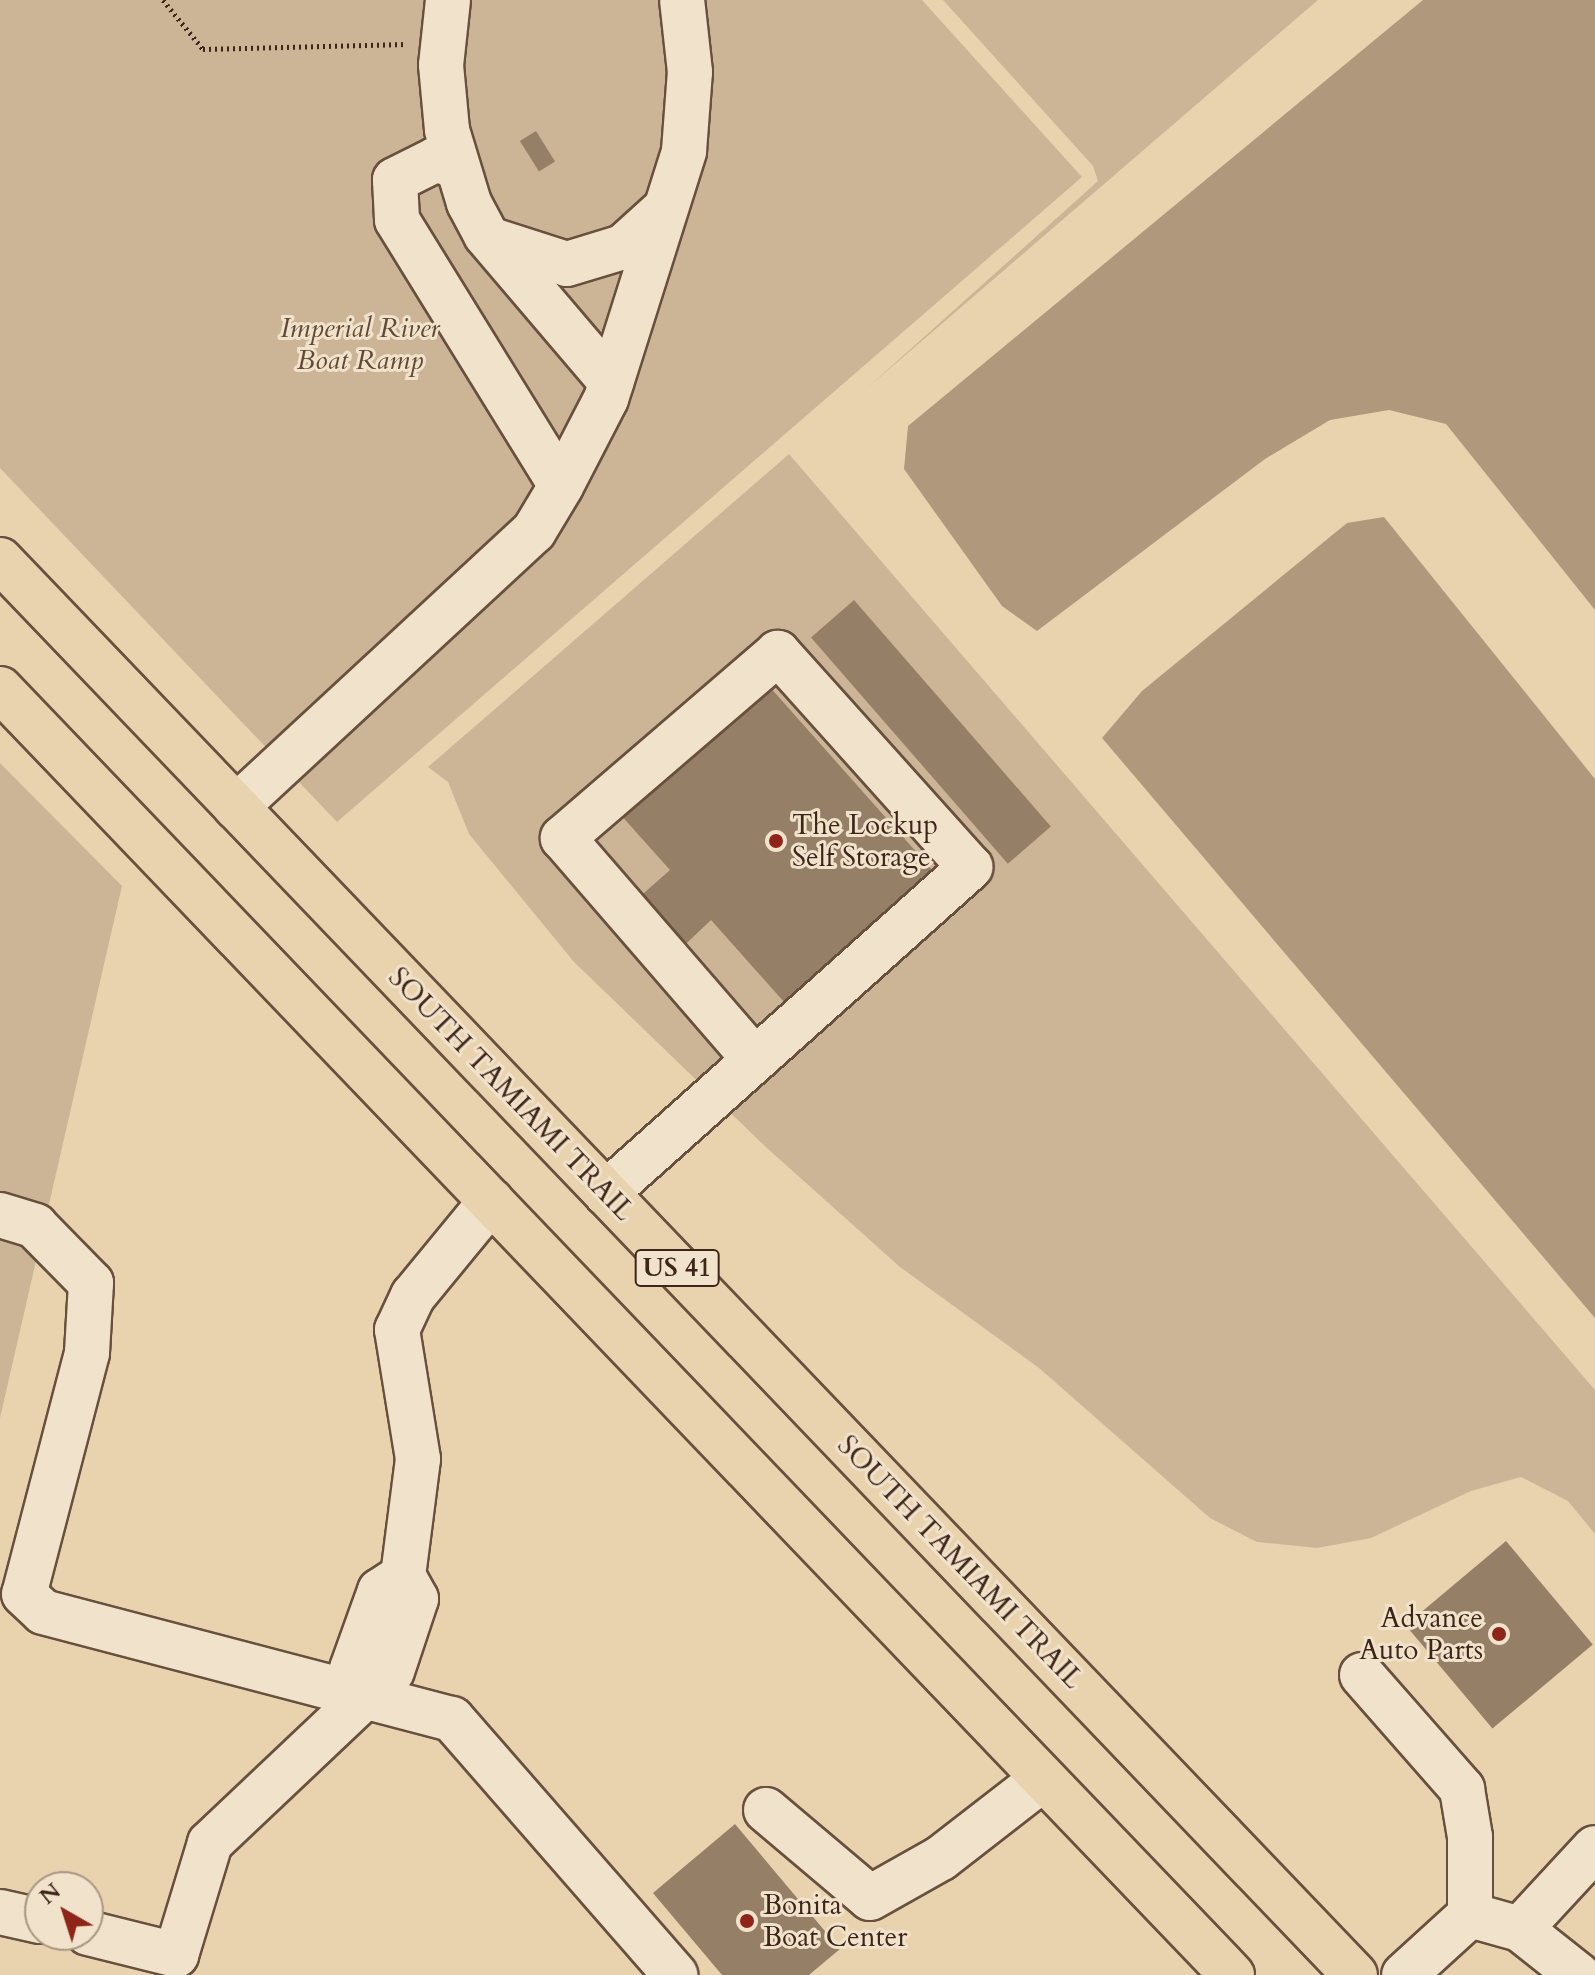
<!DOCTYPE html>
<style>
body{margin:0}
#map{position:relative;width:1595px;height:1975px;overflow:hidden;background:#e9d3af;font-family:Cardo,serif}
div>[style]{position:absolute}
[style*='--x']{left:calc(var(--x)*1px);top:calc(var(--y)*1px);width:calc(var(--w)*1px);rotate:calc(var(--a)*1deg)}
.green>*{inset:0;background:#ccb596}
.water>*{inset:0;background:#af987c}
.building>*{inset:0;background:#967f67;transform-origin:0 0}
.path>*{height:5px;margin-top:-2.5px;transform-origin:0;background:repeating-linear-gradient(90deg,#3d2519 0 2px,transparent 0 6px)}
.roads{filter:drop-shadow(2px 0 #68503e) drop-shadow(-2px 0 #68503e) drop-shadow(0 2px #68503e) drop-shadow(0 -2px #68503e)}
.minor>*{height:44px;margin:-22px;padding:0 22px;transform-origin:22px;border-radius:22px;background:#f1e2cb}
.major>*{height:44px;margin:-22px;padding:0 22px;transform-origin:22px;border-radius:22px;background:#e9d3af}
.dots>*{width:22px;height:22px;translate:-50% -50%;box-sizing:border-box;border:4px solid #f1e2cb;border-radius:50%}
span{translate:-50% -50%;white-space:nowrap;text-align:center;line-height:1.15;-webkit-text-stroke:6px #f1e2cb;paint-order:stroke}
.shield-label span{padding:2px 6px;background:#f1e2cb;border:2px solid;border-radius:6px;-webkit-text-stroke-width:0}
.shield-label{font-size:26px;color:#3d2519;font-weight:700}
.park-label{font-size:28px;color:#614938;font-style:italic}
.poi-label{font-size:28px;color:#3d2519}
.left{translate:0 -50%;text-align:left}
.right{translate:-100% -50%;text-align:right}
.street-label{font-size:28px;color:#3d2519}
.north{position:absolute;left:24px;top:1871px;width:80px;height:80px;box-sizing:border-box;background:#f1e2cb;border:2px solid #a99684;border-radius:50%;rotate:321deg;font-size:22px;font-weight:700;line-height:32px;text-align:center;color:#3d2519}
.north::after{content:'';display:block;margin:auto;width:28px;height:36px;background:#8f2418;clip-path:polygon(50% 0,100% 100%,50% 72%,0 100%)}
</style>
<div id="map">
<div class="green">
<div style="clip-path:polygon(0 0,922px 0,1082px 177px,337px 822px,0 468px)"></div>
<div style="clip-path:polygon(943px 0,1318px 0,866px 389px,1098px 181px,1093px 166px)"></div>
<div style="clip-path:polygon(789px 454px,1595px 1390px,1595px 1534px,1568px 1501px,1521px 1477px,1471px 1491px,1371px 1538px,1317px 1548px,1257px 1542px,1210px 1518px,1039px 1368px,900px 1267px,768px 1149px,574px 962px,469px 834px,448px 782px,428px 767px)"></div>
<div style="clip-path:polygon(0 763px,122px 886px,0 1418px)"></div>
</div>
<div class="water">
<div style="clip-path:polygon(1423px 0,1595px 0,1595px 610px,1446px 424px,1389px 410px,1330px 420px,1265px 459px,1037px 631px,1002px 606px,904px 469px,908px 426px)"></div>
<div style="clip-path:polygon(1384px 517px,1595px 779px,1595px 1318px,1102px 738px,1142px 691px,1347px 523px)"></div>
</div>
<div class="building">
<div style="left:536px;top:131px;width:36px;height:19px;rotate:58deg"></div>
<div style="left:854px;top:600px;width:300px;height:57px;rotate:49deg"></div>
<div style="clip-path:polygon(768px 685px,935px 873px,785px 1003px,711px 920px,671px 958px,628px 907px,670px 870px,619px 813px)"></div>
<div style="left:1506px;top:1541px;width:135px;height:131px;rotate:50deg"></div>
<div style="clip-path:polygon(735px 1824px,840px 1949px,809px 1975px,722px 1975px,653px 1893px)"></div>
</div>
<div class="path">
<div style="--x:163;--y:0;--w:63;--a:50.8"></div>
<div style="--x:203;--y:49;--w:204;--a:-1.4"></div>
</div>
<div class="roads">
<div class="minor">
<div style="--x:448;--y:0;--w:65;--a:96.1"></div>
<div style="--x:441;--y:65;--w:65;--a:84.7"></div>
<div style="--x:447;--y:130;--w:76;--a:73.2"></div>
<div style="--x:469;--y:203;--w:36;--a:62"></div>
<div style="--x:486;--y:235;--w:193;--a:49.6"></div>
<div style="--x:456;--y:167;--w:21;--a:-157"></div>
<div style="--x:437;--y:159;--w:47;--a:153.4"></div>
<div style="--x:395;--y:180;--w:40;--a:87.1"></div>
<div style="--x:397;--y:220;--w:312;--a:58.3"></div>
<div style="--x:498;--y:242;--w:72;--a:17.7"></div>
<div style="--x:567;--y:264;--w:59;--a:-16.9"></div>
<div style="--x:623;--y:247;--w:55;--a:-42.1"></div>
<div style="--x:236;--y:807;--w:406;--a:-42.8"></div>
<div style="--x:534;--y:531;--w:52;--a:-59"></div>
<div style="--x:561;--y:486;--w:98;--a:-62.7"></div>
<div style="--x:606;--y:399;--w:260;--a:-72.5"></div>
<div style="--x:684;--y:151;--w:79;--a:-85.7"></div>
<div style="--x:690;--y:72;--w:72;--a:-96.3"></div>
<div style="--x:606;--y:1193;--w:489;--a:-41.8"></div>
<div style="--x:970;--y:867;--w:288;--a:-131.9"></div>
<div style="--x:778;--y:653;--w:284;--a:139.3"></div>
<div style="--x:563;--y:838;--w:290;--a:49.1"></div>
<div style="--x:0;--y:1215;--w:37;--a:17"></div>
<div style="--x:35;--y:1226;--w:80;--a:45.5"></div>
<div style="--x:91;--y:1283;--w:70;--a:93.3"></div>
<div style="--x:87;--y:1353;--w:249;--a:104.6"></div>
<div style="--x:24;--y:1594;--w:26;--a:43"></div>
<div style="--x:43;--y:1612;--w:423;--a:14.7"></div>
<div style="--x:452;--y:1719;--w:340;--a:48.9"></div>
<div style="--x:1362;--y:1675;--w:152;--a:48.7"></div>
<div style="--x:1462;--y:1789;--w:49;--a:80.5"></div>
<div style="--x:1470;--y:1837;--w:78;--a:90"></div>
<div style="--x:1470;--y:1915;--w:89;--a:137.7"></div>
<div style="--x:359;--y:1695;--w:27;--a:-105"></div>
<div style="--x:352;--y:1669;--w:83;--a:-70.3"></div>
<div style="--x:380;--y:1591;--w:27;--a:-33"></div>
<div style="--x:766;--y:1810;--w:136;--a:40.2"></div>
<div style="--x:870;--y:1898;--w:81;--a:-29.4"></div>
<div style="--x:941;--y:1858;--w:129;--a:-37.8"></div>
<div style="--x:0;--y:1912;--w:41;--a:12.7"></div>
<div style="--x:1470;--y:1915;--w:52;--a:15.6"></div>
<div style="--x:1520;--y:1929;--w:74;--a:38.4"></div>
<div style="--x:1520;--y:1929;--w:110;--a:-47.2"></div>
<div style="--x:88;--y:1933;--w:91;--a:14"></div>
<div style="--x:176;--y:1955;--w:117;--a:-73.1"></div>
<div style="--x:210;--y:1843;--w:250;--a:-43.4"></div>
<div style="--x:392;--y:1671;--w:76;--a:-71.6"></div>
<div style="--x:416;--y:1599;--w:26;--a:-119"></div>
<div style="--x:403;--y:1576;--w:118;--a:-82.7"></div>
<div style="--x:418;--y:1459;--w:131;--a:-99.2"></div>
<div style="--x:397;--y:1330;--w:38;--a:-65"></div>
<div style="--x:413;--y:1296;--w:123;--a:-50.6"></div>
</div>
<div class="major">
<div style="--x:0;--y:560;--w:1959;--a:46.24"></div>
<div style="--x:0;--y:689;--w:1781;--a:46.23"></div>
</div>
</div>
<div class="dots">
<div style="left:776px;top:841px;background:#8f2418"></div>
<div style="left:1499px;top:1634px;background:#8f2418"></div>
<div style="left:747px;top:1921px;background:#8f2418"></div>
</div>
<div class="shield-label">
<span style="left:677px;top:1268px">US 41</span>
</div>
<div class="park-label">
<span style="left:360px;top:344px">Imperial River<br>Boat Ramp</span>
</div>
<div class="poi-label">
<span class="left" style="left:792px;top:841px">The Lockup<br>Self Storage</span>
<span class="right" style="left:1483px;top:1634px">Advance<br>Auto Parts</span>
<span class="left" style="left:763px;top:1921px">Bonita<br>Boat Center</span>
</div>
<div class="street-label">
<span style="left:511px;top:1094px;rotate:46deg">SOUTH TAMIAMI TRAIL</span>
<span style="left:960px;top:1562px;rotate:46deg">SOUTH TAMIAMI TRAIL</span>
</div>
<div class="north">N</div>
</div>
